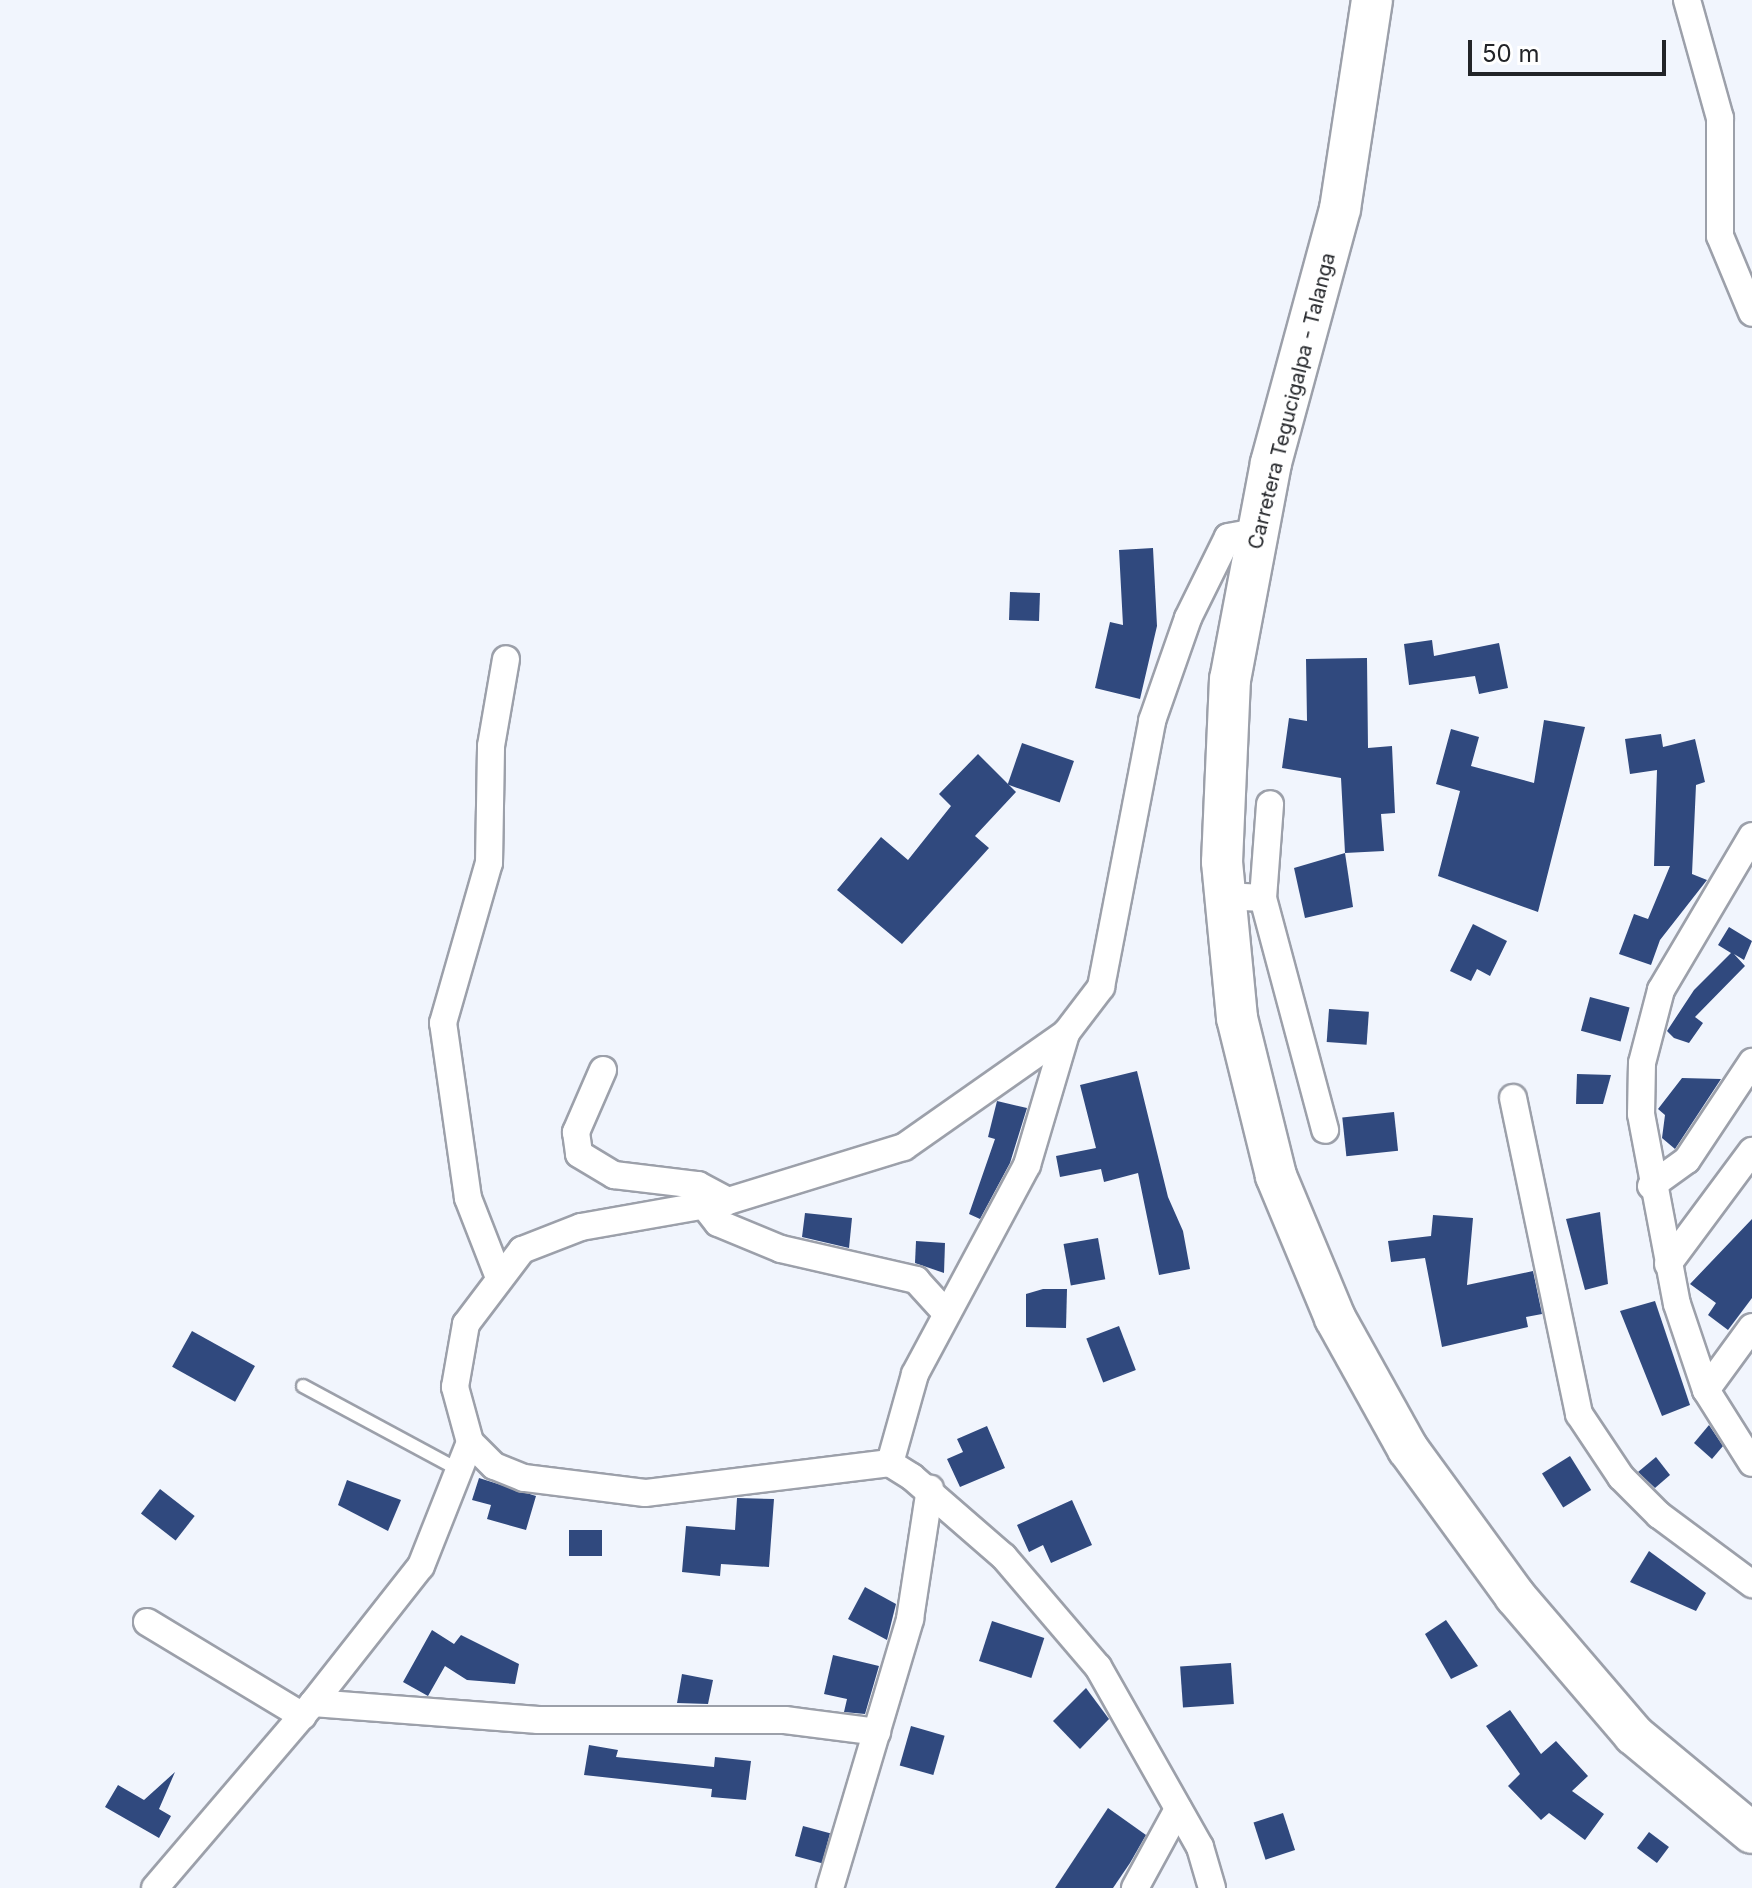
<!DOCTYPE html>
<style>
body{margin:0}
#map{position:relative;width:1752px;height:1888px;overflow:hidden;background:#f1f5fd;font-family:Inter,sans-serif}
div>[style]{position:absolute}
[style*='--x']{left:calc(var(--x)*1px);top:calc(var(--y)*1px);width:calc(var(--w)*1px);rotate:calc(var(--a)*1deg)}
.building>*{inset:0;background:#30497e;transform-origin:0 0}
.roads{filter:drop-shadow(2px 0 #9ca0aa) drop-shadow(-2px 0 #9ca0aa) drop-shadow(0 2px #9ca0aa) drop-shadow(0 -2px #9ca0aa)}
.service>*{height:12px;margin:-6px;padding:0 6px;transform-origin:6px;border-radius:6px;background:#fff}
.minor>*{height:26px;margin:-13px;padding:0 13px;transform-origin:13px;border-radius:13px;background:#fff}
.primary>*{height:40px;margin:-20px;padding:0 20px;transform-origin:20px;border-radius:20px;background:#fff}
span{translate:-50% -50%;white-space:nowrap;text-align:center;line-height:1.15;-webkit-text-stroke:8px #fff;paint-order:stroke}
.street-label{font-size:20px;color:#222428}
.scale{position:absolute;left:1468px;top:40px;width:198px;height:36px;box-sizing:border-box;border:4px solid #222428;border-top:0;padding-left:10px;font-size:24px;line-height:28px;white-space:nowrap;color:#222428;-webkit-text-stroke:6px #fff;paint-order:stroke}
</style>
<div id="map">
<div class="building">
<div style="clip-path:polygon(1153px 548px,1157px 626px,1140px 699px,1095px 688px,1110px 622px,1123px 625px,1119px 550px)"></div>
<div style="left:1010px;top:592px;width:30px;height:28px;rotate:2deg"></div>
<div style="clip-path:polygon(1432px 640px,1434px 656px,1499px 643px,1508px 688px,1479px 694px,1475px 676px,1409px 685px,1404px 644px)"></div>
<div style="clip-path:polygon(1367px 658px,1368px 748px,1392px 746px,1395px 813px,1381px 814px,1384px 851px,1345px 853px,1341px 778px,1282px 768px,1289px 718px,1307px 721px,1306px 659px)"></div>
<div style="clip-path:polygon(1544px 720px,1585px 727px,1538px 912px,1438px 876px,1460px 791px,1436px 784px,1451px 729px,1479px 737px,1471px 766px,1534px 783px)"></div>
<div style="clip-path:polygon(1661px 734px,1663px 747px,1695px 739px,1705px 782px,1696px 785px,1692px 874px,1707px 880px,1660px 940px,1651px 965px,1619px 954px,1634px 914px,1648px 919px,1670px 866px,1654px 866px,1657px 770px,1630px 774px,1625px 739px)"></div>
<div style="left:1022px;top:743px;width:55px;height:44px;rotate:19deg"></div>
<div style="clip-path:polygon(978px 754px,1016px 792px,975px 836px,989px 848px,902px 944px,837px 890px,881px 837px,908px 860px,951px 806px,939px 794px)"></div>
<div style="clip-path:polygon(1345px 853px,1353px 907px,1305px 918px,1294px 868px)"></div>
<div style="clip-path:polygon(1473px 924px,1507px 941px,1490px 976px,1477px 969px,1471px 981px,1450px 971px)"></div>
<div style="clip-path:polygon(1729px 927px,1752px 941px,1744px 960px,1734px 954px,1745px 966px,1695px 1017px,1703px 1023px,1689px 1043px,1674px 1038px,1667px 1031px,1694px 990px,1731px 953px,1718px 945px)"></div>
<div style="left:1590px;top:997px;width:41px;height:35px;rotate:15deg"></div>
<div style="left:1329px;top:1009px;width:40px;height:33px;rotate:4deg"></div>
<div style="clip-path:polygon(1137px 1071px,1168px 1197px,1183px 1231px,1190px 1269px,1159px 1275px,1138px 1173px,1104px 1182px,1101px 1169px,1060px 1177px,1056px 1156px,1096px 1148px,1080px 1085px)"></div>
<div style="clip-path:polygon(1577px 1074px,1611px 1075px,1603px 1104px,1576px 1104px)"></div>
<div style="clip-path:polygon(1682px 1078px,1721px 1079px,1675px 1149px,1662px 1138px,1665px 1115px,1658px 1109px)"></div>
<div style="clip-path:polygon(997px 1101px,1027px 1108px,1010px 1163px,980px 1219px,969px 1214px,995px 1139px,988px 1137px)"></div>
<div style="left:1394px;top:1112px;width:39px;height:52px;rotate:84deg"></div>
<div style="clip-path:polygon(1600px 1212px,1608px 1284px,1585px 1290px,1566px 1219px)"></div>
<div style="clip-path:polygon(805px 1213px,852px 1218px,849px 1248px,802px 1237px)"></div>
<div style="clip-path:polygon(1433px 1215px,1473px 1218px,1467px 1285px,1533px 1271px,1542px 1314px,1526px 1317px,1528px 1327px,1442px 1347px,1425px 1258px,1391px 1262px,1388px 1241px,1431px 1236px)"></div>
<div style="clip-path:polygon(1752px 1219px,1752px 1298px,1728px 1330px,1708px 1315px,1716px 1303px,1690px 1284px)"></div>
<div style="left:1098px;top:1238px;width:42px;height:35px;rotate:80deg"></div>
<div style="clip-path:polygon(916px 1241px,945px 1243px,944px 1273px,915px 1263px)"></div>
<div style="clip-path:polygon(1043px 1289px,1067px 1289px,1066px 1328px,1026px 1327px,1026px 1294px)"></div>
<div style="clip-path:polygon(1655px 1301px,1690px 1405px,1662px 1416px,1620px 1311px)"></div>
<div style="left:1119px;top:1326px;width:47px;height:35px;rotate:69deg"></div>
<div style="left:192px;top:1331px;width:72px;height:41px;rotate:29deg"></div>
<div style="clip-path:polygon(1709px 1425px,1723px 1446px,1712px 1459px,1694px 1443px)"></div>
<div style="clip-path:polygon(987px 1426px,1005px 1468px,960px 1487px,947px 1459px,963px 1452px,957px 1439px)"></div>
<div style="left:1570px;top:1456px;width:40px;height:33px;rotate:58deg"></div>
<div style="clip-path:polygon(1656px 1457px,1670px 1475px,1655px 1488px,1638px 1472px)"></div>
<div style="clip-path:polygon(479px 1478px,536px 1496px,526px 1530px,487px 1519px,491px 1505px,472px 1500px)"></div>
<div style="clip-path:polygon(347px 1480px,401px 1500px,388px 1531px,338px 1505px)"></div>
<div style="left:160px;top:1489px;width:44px;height:31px;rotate:38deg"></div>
<div style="clip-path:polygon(737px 1498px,774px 1499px,769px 1567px,721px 1564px,720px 1576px,682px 1572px,686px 1526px,735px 1530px)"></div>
<div style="clip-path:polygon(1072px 1500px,1092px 1545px,1051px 1563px,1043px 1545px,1029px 1552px,1017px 1525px)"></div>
<div style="left:569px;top:1530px;width:33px;height:26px"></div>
<div style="clip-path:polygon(1649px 1551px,1706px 1593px,1696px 1611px,1630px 1582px)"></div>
<div style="clip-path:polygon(865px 1587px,896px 1604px,887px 1640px,848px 1619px)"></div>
<div style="clip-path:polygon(1446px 1620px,1478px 1666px,1451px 1679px,1425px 1634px)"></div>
<div style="left:992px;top:1621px;width:55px;height:42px;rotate:18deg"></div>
<div style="clip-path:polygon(432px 1630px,454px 1644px,461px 1635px,519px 1664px,515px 1684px,467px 1680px,445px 1666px,428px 1696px,403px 1682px)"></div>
<div style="clip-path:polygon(833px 1655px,879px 1666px,865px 1714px,844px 1712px,847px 1699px,824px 1694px)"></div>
<div style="left:1231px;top:1663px;width:41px;height:51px;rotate:86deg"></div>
<div style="clip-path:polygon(682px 1674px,713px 1680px,708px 1704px,677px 1703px)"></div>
<div style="clip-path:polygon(1086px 1688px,1109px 1719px,1080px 1749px,1053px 1721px)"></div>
<div style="clip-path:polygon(1510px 1710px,1541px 1754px,1556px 1741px,1588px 1776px,1572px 1791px,1604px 1814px,1585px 1840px,1549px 1813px,1541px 1820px,1508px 1786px,1520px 1774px,1486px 1726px)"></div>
<div style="left:911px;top:1726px;width:35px;height:41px;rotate:16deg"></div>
<div style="clip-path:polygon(589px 1745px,618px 1750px,616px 1757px,714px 1767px,715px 1757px,751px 1761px,746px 1800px,711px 1797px,712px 1789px,584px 1775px)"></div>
<div style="clip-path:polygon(175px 1772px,159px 1809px,171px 1816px,159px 1838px,105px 1807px,118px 1785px,144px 1800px)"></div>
<div style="clip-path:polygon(1108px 1808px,1146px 1835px,1130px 1863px,1113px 1888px,1055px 1888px)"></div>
<div style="left:1283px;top:1813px;width:39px;height:31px;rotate:72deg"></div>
<div style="left:803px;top:1826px;width:28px;height:31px;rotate:15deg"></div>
<div style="left:1649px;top:1832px;width:25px;height:20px;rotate:37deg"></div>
</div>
<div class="roads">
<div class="service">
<div style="--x:303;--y:1386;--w:177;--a:28.3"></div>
</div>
<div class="minor">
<div style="--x:1687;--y:0;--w:123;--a:74.4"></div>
<div style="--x:1720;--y:118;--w:118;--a:90"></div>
<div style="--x:1720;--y:236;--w:83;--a:67.4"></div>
<div style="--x:1752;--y:836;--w:179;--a:120.6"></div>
<div style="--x:1661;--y:990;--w:75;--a:104.6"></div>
<div style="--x:1642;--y:1063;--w:51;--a:91.1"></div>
<div style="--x:1641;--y:1114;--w:193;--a:79.3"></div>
<div style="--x:1677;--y:1304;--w:91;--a:71.4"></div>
<div style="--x:1706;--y:1390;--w:86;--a:57.8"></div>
<div style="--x:1225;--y:896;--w:38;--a:3"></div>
<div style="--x:1263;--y:898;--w:240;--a:75"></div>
<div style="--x:1263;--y:898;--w:94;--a:-85.7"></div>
<div style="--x:603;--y:1070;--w:68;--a:113.5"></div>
<div style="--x:576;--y:1132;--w:22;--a:82"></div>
<div style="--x:579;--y:1154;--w:41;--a:31"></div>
<div style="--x:614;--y:1175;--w:85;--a:6.8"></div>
<div style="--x:698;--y:1185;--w:34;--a:28"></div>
<div style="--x:1513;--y:1098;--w:323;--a:78.2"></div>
<div style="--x:1579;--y:1414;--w:76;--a:56.3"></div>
<div style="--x:1621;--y:1477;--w:54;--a:45"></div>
<div style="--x:1659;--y:1515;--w:116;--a:36.6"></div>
<div style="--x:1651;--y:1186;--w:44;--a:-35.8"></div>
<div style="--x:1687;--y:1160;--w:118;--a:-56.4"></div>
<div style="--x:703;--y:1204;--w:24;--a:52"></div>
<div style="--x:718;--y:1223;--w:68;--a:22.4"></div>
<div style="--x:781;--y:1249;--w:139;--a:12.9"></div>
<div style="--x:916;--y:1280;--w:43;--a:47.8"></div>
<div style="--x:1668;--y:1264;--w:141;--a:-53.4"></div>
<div style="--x:498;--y:1275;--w:83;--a:-111.3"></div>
<div style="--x:468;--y:1198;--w:177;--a:-98.1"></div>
<div style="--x:443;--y:1023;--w:166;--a:-74"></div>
<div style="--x:489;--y:863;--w:117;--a:-89"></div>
<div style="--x:491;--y:746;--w:88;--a:-80.2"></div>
<div style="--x:1706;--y:1390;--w:78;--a:-53.9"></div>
<div style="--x:890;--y:1463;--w:92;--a:-74.3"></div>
<div style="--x:915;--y:1374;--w:237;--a:-61.8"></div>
<div style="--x:1027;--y:1165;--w:138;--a:-73.5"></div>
<div style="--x:147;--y:1622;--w:182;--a:31.1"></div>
<div style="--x:313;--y:1703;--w:174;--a:-51.8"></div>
<div style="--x:421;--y:1566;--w:133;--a:-68.4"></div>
<div style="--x:155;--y:1888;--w:243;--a:-49.5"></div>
<div style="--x:313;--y:1703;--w:226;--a:4.3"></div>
<div style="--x:538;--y:1720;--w:247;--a:0"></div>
<div style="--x:785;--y:1720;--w:93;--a:7.4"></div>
<div style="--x:830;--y:1888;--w:281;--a:-73.4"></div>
<div style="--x:910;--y:1619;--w:132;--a:-81.3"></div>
<div style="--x:1135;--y:1888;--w:90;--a:-61.4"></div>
<div style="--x:1212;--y:1888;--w:43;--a:-106.3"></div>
<div style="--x:1200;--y:1847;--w:207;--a:-119.5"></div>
<div style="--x:1098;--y:1667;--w:145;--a:-130.5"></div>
<div style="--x:1004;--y:1557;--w:122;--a:-139"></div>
<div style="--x:912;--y:1477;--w:26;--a:-148"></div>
<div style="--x:890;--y:1463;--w:247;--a:173"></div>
<div style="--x:645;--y:1493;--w:122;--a:-172.9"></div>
<div style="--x:524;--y:1478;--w:32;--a:-158"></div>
<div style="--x:494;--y:1466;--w:34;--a:-135"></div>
<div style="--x:470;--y:1442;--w:57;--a:-105.3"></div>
<div style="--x:455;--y:1387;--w:64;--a:-80.1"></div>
<div style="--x:466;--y:1324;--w:93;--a:-52.9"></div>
<div style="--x:522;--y:1250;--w:63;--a:-21.3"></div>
<div style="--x:581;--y:1227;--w:149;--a:-10"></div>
<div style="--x:728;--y:1201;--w:184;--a:-17.1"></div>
<div style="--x:904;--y:1147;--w:198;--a:-35.1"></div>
<div style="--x:1066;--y:1033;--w:58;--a:-52.7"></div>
<div style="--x:1101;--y:987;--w:271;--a:-79.1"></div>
<div style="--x:1152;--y:721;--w:109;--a:-70.7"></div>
<div style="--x:1188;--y:618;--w:90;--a:-63.7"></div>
<div style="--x:1228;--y:537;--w:28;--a:-10"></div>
</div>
<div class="primary">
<div style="--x:1372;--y:0;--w:211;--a:98.7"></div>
<div style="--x:1340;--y:209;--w:263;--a:105.2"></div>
<div style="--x:1271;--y:463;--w:220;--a:100.7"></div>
<div style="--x:1230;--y:679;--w:183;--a:92.5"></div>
<div style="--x:1222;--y:862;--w:157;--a:84.5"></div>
<div style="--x:1237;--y:1018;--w:163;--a:76.1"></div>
<div style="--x:1276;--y:1176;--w:154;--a:67.4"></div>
<div style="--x:1335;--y:1318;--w:150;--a:60.9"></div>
<div style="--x:1408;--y:1449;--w:182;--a:53.9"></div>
<div style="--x:1515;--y:1596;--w:183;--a:49.4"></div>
<div style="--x:1634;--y:1735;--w:153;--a:39.7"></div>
</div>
</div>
<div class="street-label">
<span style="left:1292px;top:401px;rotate:-76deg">Carretera Tegucigalpa - Talanga</span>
</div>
<div class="scale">50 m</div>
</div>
